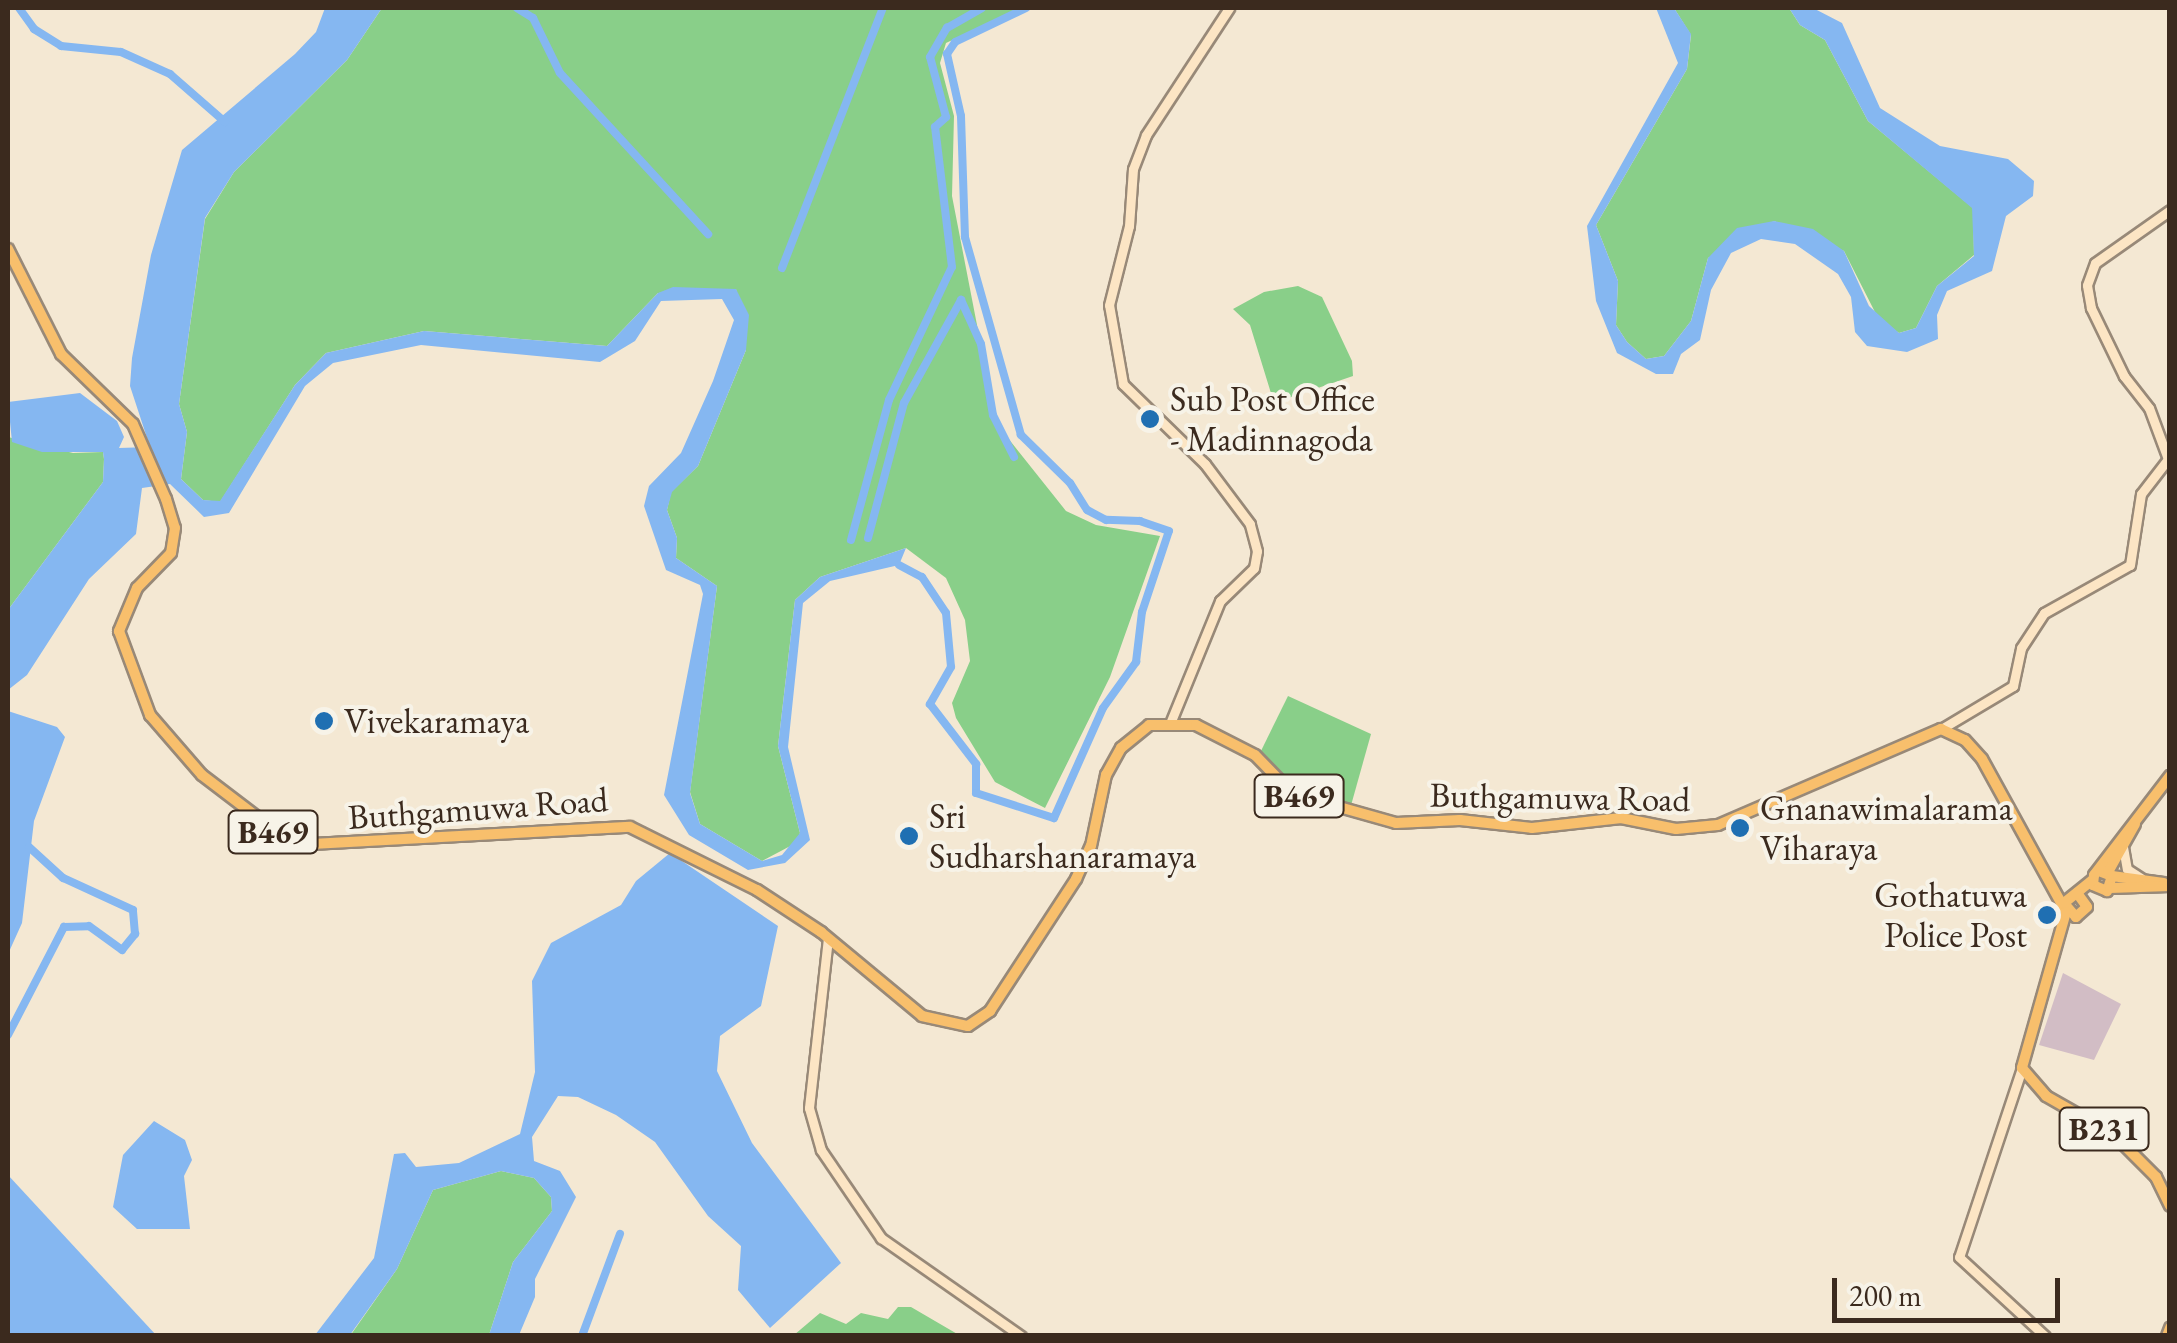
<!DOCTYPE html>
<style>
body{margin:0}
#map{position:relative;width:2177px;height:1343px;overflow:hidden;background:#f4e8d3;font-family:"EB Garamond",serif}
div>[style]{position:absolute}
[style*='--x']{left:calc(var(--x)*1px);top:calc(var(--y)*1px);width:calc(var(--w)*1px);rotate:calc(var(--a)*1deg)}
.industrial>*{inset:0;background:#d2bdc5}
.green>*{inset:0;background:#89cf89}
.water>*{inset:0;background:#85b7f1}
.canal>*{height:8px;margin:-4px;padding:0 4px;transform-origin:4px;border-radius:4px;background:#85b7f1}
.roads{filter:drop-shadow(2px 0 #988978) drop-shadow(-2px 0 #988978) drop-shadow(0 2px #988978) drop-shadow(0 -2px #988978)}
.secondary>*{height:9px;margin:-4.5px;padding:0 4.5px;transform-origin:4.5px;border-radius:4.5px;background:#fce5c4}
.primary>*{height:10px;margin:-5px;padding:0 5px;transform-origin:5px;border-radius:5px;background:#f8bf6c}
.dots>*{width:28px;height:28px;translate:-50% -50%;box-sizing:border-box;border:5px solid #f7f3e8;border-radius:50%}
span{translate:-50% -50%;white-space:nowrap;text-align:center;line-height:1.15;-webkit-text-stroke:8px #f7f3e8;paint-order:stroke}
.shield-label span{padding:2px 8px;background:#f7f3e8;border:2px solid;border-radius:8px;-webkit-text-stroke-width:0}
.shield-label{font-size:32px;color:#3b2a1e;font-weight:700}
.poi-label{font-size:35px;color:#3b2a1e}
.left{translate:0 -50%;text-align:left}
.right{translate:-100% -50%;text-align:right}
.street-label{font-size:35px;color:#3b2a1e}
.frame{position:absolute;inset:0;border:10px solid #3b2a1e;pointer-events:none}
.scale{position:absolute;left:1832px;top:1278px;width:228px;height:45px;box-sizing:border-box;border:5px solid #3b2a1e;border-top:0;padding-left:12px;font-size:30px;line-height:35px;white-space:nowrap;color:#3b2a1e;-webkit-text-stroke:8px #f7f3e8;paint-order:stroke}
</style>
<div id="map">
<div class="industrial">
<div style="clip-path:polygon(2063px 973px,2121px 1004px,2094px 1060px,2039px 1045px)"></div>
</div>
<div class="green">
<div style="clip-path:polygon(382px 8px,1020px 8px,946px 43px,940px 63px,954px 116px,952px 196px,996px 423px,1066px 511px,1096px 525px,1160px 536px,1110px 677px,1045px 808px,995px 782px,956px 718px,952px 703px,970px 661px,965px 620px,946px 578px,906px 548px,820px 577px,795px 600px,778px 746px,800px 833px,796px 843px,762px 861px,700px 824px,690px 792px,717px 586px,676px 558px,677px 538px,667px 510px,671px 492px,698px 466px,746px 350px,736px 289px,658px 293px,607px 346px,424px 331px,326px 353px,295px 385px,220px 502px,203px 500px,181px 479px,187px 432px,179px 404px,205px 219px,234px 172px,347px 60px)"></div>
<div style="clip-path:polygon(1674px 8px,1789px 8px,1800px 25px,1825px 40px,1868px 121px,1973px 208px,1974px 255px,1937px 286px,1916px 328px,1899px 333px,1878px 318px,1844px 251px,1774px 221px,1708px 258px,1691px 321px,1664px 356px,1646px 359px,1627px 342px,1616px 325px,1618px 281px,1596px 225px,1687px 69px,1691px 35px)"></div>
<div style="clip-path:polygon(1298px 286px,1322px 297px,1352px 361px,1353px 376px,1274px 403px,1250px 325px,1233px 309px,1264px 292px)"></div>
<div style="clip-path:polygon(8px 437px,73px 453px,103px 452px,104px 459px,103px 482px,8px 610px)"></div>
<div style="clip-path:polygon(1288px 696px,1371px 734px,1350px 809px,1294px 792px,1259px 755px)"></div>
<div style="clip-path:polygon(501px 1171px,534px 1178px,551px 1197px,552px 1211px,513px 1262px,489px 1335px,350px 1336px,397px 1269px,433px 1190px)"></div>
<div style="clip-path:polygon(898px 1307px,911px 1307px,959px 1335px,794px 1335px,820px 1313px,846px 1324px,861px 1313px,888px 1319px)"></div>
</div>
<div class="water">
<div style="clip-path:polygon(325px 8px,382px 8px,347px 60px,234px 172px,205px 218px,179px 404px,187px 432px,181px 479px,203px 500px,220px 501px,295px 385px,326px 353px,424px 331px,607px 346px,658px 293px,673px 287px,736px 289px,749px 315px,746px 350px,698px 466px,672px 492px,667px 510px,677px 538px,676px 558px,717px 586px,690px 793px,700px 824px,762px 861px,782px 855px,800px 833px,778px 746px,795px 600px,820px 577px,906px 548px,899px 565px,830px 581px,803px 603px,788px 747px,810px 840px,785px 863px,748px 870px,689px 835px,664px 795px,703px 594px,700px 585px,666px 570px,644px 506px,649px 486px,681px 453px,713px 381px,734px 320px,722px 299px,661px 301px,635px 341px,600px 362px,421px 345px,333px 363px,305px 386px,229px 513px,204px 517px,170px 484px,142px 488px,136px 534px,89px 579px,27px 675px,8px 690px,8px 610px,103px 482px,104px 459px,103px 452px,42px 452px,12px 442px,8px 402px,80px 393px,117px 421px,124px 437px,119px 448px,150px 447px,130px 386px,132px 358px,151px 255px,182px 150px,295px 54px,316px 32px)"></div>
<div style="clip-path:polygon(1656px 8px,1674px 8px,1691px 34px,1687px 69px,1596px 225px,1618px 281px,1616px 325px,1627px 342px,1646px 359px,1664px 356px,1691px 321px,1708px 258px,1737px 228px,1774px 221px,1813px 229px,1844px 251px,1869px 306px,1899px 333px,1916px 328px,1937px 286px,1974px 256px,1972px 208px,1868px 121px,1825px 40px,1800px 25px,1789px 8px,1813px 8px,1842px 23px,1880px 108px,1940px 146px,2008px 159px,2034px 181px,2033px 196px,2006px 216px,1992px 271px,1947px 291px,1937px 315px,1938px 339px,1907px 352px,1867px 346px,1855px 332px,1851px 297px,1838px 274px,1795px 244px,1761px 239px,1731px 253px,1711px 290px,1700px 340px,1681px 354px,1673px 374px,1656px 374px,1617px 353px,1596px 301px,1587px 226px,1678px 63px)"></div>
<div style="clip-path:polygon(8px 711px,57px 727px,65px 737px,34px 821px,22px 923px,8px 954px)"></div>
<div style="clip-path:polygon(670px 853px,778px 926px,761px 1006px,720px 1036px,717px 1071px,752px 1143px,841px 1263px,770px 1328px,738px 1290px,741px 1246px,708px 1216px,655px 1142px,616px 1115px,578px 1097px,558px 1096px,532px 1137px,534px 1161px,560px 1171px,576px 1197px,535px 1279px,535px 1297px,519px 1335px,489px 1335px,513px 1262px,552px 1211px,551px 1197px,534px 1178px,501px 1171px,433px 1190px,397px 1269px,350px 1335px,315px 1335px,374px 1258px,394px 1154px,405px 1153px,416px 1167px,459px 1163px,520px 1134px,535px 1072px,532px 981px,551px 943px,621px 905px,636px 881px)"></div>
<div style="clip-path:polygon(154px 1121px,185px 1140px,192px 1160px,184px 1176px,190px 1229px,137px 1229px,113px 1207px,123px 1155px)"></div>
<div style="clip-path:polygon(8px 1175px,156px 1335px,8px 1335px)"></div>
</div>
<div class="canal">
<div style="--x:19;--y:8;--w:26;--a:54"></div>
<div style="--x:34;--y:29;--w:32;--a:32"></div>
<div style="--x:61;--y:46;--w:60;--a:5.7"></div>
<div style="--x:121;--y:52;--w:54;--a:24.2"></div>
<div style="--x:170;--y:74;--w:73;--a:41.1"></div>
<div style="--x:517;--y:8;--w:19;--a:32"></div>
<div style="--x:533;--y:18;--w:61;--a:63.9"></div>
<div style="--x:560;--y:73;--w:219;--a:47.4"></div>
<div style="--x:782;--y:268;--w:279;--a:-68.8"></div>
<div style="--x:868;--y:538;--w:140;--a:-75.1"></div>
<div style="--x:904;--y:403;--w:118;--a:-61"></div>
<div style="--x:961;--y:300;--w:48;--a:65.6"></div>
<div style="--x:981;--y:344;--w:72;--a:80.4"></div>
<div style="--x:993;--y:415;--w:47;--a:63.4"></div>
<div style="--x:851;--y:540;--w:145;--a:-74.8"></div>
<div style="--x:889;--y:400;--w:147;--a:-64.7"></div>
<div style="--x:952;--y:267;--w:141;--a:-96.9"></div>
<div style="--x:935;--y:127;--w:15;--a:-42"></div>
<div style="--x:946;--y:117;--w:62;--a:-104.9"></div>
<div style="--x:930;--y:57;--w:34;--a:-60"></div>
<div style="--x:947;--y:28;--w:40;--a:-29.7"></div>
<div style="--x:899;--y:565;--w:26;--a:28"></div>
<div style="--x:922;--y:577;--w:43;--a:56.3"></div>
<div style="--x:946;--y:613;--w:54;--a:84.7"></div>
<div style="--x:951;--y:667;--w:43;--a:119.6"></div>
<div style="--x:930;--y:704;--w:76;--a:52.5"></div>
<div style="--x:976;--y:764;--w:29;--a:90"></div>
<div style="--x:976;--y:793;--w:82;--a:17.8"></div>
<div style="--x:1054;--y:818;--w:120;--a:-66"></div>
<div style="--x:1103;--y:708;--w:57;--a:-54.3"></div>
<div style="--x:1136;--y:662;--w:50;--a:-83.2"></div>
<div style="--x:1142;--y:612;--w:85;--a:-71.6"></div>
<div style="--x:1169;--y:531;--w:31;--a:-161"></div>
<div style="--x:1140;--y:521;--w:34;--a:-178"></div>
<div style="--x:1106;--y:520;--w:21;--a:-152"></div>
<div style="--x:1087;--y:510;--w:32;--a:-122"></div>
<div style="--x:1070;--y:483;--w:69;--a:-135.6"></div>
<div style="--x:1021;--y:435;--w:206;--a:-105.8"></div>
<div style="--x:965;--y:237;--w:121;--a:-91.9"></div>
<div style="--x:961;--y:116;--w:64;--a:-102.7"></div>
<div style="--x:947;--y:54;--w:14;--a:-56"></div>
<div style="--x:955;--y:42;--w:79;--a:-25.6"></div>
<div style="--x:8;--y:1035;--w:122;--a:-62.6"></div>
<div style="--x:64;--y:927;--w:25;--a:-2"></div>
<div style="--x:89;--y:926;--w:41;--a:36"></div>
<div style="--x:122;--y:950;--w:21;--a:-51"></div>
<div style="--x:135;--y:934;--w:24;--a:-95"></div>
<div style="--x:133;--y:910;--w:77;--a:-155.4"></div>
<div style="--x:63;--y:878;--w:46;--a:-137.6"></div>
<div style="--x:582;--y:1336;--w:109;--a:-69.6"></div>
</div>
<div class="roads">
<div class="secondary">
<div style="--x:1171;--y:721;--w:130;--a:-67.8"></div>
<div style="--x:1220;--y:601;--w:47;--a:-44.1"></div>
<div style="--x:1254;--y:568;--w:17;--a:-80"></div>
<div style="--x:1257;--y:551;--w:28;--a:-105"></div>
<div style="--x:1250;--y:524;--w:75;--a:-126.9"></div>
<div style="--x:1205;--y:464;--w:115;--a:-135.7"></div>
<div style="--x:1123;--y:384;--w:80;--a:-100"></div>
<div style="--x:1109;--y:305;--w:81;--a:-75.8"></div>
<div style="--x:1129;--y:226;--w:57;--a:-86"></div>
<div style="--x:1133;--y:169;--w:36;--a:-69"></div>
<div style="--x:1146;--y:135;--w:152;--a:-56.8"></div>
<div style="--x:1941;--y:729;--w:84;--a:-30.8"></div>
<div style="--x:2013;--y:686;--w:39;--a:-78"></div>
<div style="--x:2021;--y:648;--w:42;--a:-56.7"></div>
<div style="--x:2044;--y:613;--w:98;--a:-29.2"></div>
<div style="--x:2130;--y:565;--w:72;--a:-81.2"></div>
<div style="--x:2141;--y:494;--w:44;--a:-52.4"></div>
<div style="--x:2168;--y:459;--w:54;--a:-110.4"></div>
<div style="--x:2149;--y:408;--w:41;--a:-128"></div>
<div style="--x:2124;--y:376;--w:76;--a:-115.9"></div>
<div style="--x:2091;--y:308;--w:23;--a:-100"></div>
<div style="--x:2087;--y:285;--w:23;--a:-70"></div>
<div style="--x:2095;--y:263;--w:92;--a:-35.2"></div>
<div style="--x:2123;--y:847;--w:22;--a:80"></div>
<div style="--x:2127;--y:869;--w:17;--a:33"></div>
<div style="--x:828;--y:938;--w:171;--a:96.4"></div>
<div style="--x:809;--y:1108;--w:44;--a:74.1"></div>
<div style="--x:821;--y:1150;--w:107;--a:55.7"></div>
<div style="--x:881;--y:1238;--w:171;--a:35"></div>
<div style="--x:2022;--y:1068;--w:199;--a:108.4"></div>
<div style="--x:1959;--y:1257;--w:117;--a:42.6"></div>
</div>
<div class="primary">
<div style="--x:8;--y:249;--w:118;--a:63.2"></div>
<div style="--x:61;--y:354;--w:100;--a:44.2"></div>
<div style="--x:133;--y:424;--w:82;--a:66.3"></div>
<div style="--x:166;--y:499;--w:30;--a:73"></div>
<div style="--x:175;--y:528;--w:25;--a:99"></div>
<div style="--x:171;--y:553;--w:49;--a:134.2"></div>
<div style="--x:137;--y:588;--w:47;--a:112.7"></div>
<div style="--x:119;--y:631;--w:90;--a:69.7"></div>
<div style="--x:150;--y:715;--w:79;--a:49.1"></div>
<div style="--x:202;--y:775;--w:116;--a:37.3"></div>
<div style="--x:294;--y:845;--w:336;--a:-3.1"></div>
<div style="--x:630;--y:827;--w:142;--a:26.4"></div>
<div style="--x:757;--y:890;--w:77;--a:33.3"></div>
<div style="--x:821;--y:932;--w:131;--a:39.7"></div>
<div style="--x:922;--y:1016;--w:47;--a:12.3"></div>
<div style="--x:968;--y:1026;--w:27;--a:-34"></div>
<div style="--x:990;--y:1011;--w:158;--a:-56.9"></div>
<div style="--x:1076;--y:879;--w:36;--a:-66"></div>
<div style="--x:1091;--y:846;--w:73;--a:-78.1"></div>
<div style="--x:1106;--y:775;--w:31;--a:-61"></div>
<div style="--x:1121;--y:748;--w:36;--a:-39"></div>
<div style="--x:1149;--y:725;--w:47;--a:0"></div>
<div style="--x:1196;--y:725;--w:66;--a:27"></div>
<div style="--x:1255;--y:755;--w:54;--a:45.7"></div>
<div style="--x:1293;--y:794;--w:107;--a:15.7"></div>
<div style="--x:1396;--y:823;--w:64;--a:-2.7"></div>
<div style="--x:1460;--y:820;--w:72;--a:6.3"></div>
<div style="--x:1532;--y:828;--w:90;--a:-6.4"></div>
<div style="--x:1621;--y:818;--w:56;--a:11.3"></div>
<div style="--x:1676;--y:829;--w:42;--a:-5.4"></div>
<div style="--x:1718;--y:825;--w:243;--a:-23.3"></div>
<div style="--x:1941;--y:729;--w:26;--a:25"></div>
<div style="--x:1965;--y:740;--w:25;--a:48"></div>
<div style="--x:1982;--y:759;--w:172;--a:61.2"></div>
<div style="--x:2099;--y:871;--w:14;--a:21"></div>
<div style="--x:2112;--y:876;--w:16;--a:108"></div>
<div style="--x:2107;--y:891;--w:15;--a:-157"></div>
<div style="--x:2093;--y:885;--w:10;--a:-84"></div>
<div style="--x:2094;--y:875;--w:125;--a:-52.5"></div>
<div style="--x:2108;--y:872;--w:55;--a:-60.6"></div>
<div style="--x:2112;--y:876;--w:52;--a:7.7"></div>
<div style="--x:2110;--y:888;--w:60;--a:-1.9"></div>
<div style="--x:2077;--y:893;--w:17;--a:54"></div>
<div style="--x:2087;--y:907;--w:15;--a:138"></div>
<div style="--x:2076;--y:917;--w:18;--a:-131"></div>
<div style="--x:2064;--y:903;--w:36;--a:-39"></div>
<div style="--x:2066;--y:912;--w:162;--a:105.8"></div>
<div style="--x:2022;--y:1068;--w:37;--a:49"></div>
<div style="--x:2046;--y:1096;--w:77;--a:29.6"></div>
<div style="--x:2113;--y:1134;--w:61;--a:45"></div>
<div style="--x:2156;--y:1177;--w:32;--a:64"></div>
<div style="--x:2167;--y:1336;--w:9;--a:-69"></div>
</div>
</div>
<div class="dots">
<div style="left:1150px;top:419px;background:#1f6fb2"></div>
<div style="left:324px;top:721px;background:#1f6fb2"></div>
<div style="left:1740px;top:828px;background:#1f6fb2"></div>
<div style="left:909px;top:836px;background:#1f6fb2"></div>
<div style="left:2047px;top:915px;background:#1f6fb2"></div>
</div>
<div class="shield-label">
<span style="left:1299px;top:796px">B469</span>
<span style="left:273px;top:832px">B469</span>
<span style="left:2104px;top:1129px">B231</span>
</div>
<div class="poi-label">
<span class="left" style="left:1170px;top:419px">Sub Post Office<br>- Madinnagoda</span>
<span class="left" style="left:344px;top:721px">Vivekaramaya</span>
<span class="left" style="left:1760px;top:828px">Gnanawimalarama<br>Viharaya</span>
<span class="left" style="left:929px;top:836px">Sri<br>Sudharshanaramaya</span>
<span class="right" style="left:2027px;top:915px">Gothatuwa<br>Police Post</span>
</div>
<div class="street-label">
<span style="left:1560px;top:797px;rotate:1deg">Buthgamuwa Road</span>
<span style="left:478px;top:808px;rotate:-4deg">Buthgamuwa Road</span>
</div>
<div class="frame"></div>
<div class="scale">200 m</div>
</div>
